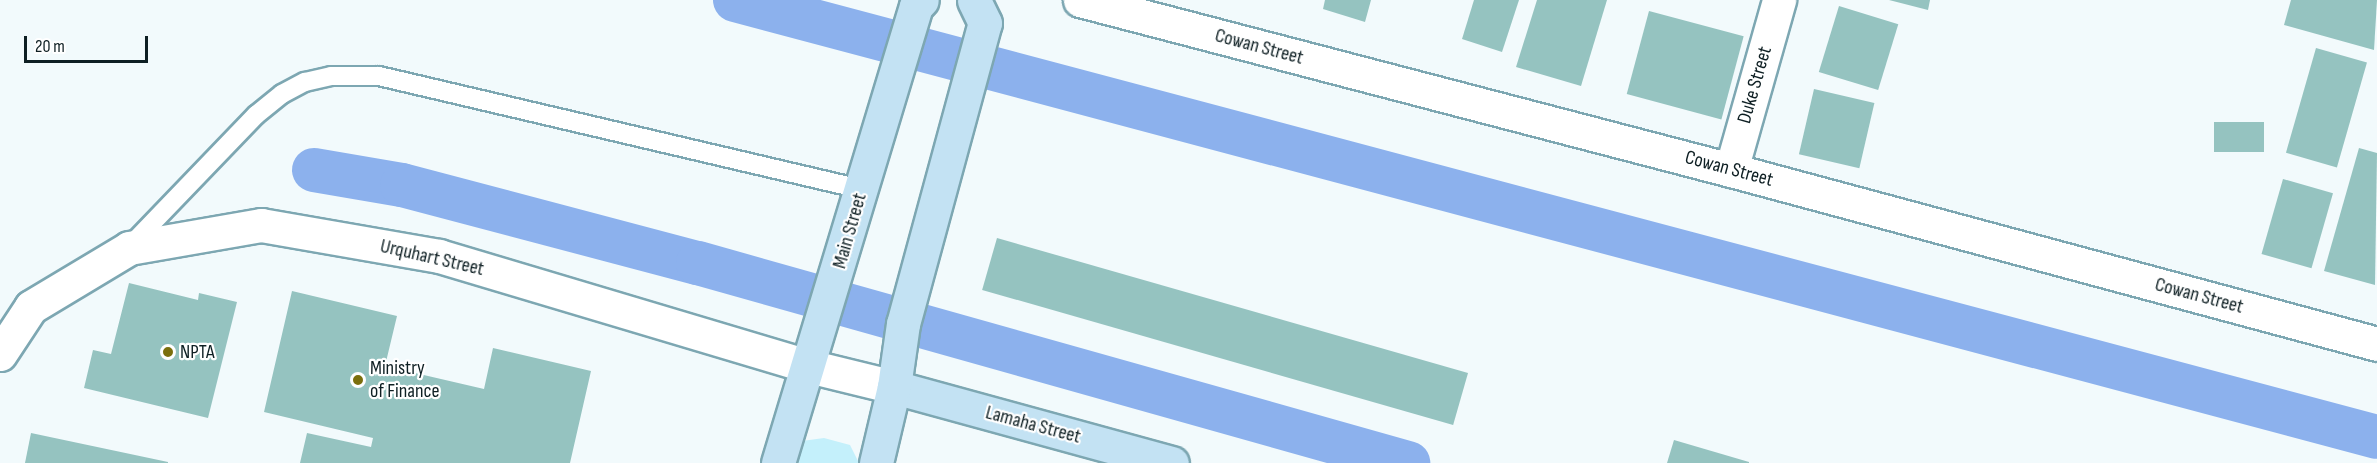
<!DOCTYPE html>
<style>
body{margin:0}
#map{position:relative;width:2377px;height:463px;overflow:hidden;background:#f2fafc;font-family:"Sofia Sans Condensed",sans-serif}
div>[style]{position:absolute}
[style*='--x']{left:calc(var(--x)*1px);top:calc(var(--y)*1px);width:calc(var(--w)*1px);rotate:calc(var(--a)*1deg)}
.green>*{inset:0;background:#c4f0fb}
.canal>*{height:44px;margin:-22px;padding:0 22px;transform-origin:22px;border-radius:22px;background:#8cb1ed}
.building>*{inset:0;background:#95c3c0;transform-origin:0 0}
.roads{filter:drop-shadow(2px 0 #7da7b2) drop-shadow(-2px 0 #7da7b2) drop-shadow(0 2px #7da7b2) drop-shadow(0 -2px #7da7b2)}
.lane>*{height:18px;margin:-9px;padding:0 9px;transform-origin:9px;border-radius:9px;background:#fff}
.street>*{height:33px;margin:-16.5px;padding:0 16.5px;transform-origin:16.5px;border-radius:16.5px;background:#fff}
.secondary>*{height:33px;margin:-16.5px;padding:0 16.5px;transform-origin:16.5px;border-radius:16.5px;background:#c3e2f3}
.dots>*{width:16px;height:16px;translate:-50% -50%;box-sizing:border-box;border:3px solid #fff;border-radius:50%}
span{translate:-50% -50%;white-space:nowrap;text-align:center;line-height:1.15;-webkit-text-stroke:4.5px #fff;paint-order:stroke}
.street-label{font-size:20px;color:#0e1f23}
.poi-label{font-size:20px;color:#0e1f23}
.left{translate:0 -50%;text-align:left}
.scale{position:absolute;left:24px;top:36px;width:124px;height:27px;box-sizing:border-box;border:3px solid #0e1f23;border-top:0;padding-left:8px;font-size:18px;line-height:21px;white-space:nowrap;color:#0e1f23;-webkit-text-stroke:4px #fff;paint-order:stroke}
</style>
<div id="map">
<div class="green">
<div style="clip-path:polygon(824px 438px,850px 445px,859px 463px,789px 463px,802px 441px)"></div>
</div>
<div class="canal">
<div style="--x:735;--y:0;--w:1699;--a:14.9"></div>
<div style="--x:314;--y:170;--w:89;--a:9.7"></div>
<div style="--x:402;--y:185;--w:306;--a:14.8"></div>
<div style="--x:698;--y:263;--w:738;--a:15.73"></div>
</div>
<div class="building">
<div style="clip-path:polygon(1325px 0,1371px 0,1365px 22px,1323px 9px)"></div>
<div style="clip-path:polygon(1474px 0,1519px 0,1502px 52px,1462px 39px)"></div>
<div style="clip-path:polygon(1537px 0,1607px 0,1581px 86px,1516px 67px)"></div>
<div style="clip-path:polygon(1889px 0,1930px 0,1928px 10px)"></div>
<div style="clip-path:polygon(2291px 0,2377px 0,2374px 50px,2284px 25px)"></div>
<div style="left:1839px;top:6px;width:62px;height:69px;rotate:17deg"></div>
<div style="left:1649px;top:11px;width:98px;height:86px;rotate:15deg"></div>
<div style="left:2316px;top:48px;width:53px;height:109px;rotate:16deg"></div>
<div style="left:1814px;top:89px;width:62px;height:67px;rotate:13deg"></div>
<div style="left:2214px;top:122px;width:50px;height:30px"></div>
<div style="clip-path:polygon(2359px 148px,2377px 153px,2375px 285px,2324px 271px)"></div>
<div style="left:2283px;top:179px;width:52px;height:78px;rotate:16deg"></div>
<div style="left:997px;top:238px;width:490px;height:54px;rotate:16deg"></div>
<div style="clip-path:polygon(129px 283px,198px 300px,199px 293px,237px 302px,208px 418px,84px 388px,93px 350px,111px 354px)"></div>
<div style="clip-path:polygon(292px 291px,397px 316px,385px 366px,484px 389px,493px 348px,591px 371px,570px 463px,300px 463px,307px 433px,371px 447px,373px 438px,264px 412px)"></div>
<div style="clip-path:polygon(31px 433px,168px 462px,168px 463px,25px 463px)"></div>
<div style="clip-path:polygon(1674px 440px,1749px 462px,1749px 463px,1667px 463px)"></div>
</div>
<div class="roads">
<div class="lane">
<div style="--x:130;--y:246;--w:182;--a:-46.1"></div>
<div style="--x:256;--y:115;--w:33;--a:-39"></div>
<div style="--x:282;--y:94;--w:26;--a:-28"></div>
<div style="--x:305;--y:82;--w:27;--a:-13"></div>
<div style="--x:331;--y:76;--w:48;--a:0"></div>
<div style="--x:379;--y:76;--w:496;--a:13.2"></div>
</div>
<div class="street">
<div style="--x:1080;--y:0;--w:673;--a:14.64"></div>
<div style="--x:1731;--y:170;--w:669;--a:15.07"></div>
<div style="--x:1731;--y:170;--w:177;--a:-74.2"></div>
<div style="--x:0;--y:354;--w:56;--a:-56.6"></div>
<div style="--x:31;--y:307;--w:114;--a:-31"></div>
<div style="--x:129;--y:248;--w:134;--a:-9.9"></div>
<div style="--x:261;--y:225;--w:181;--a:9.9"></div>
<div style="--x:439;--y:256;--w:385;--a:16.6"></div>
<div style="--x:808;--y:366;--w:89;--a:13.7"></div>
</div>
<div class="secondary">
<div style="--x:894;--y:387;--w:288;--a:15.3"></div>
<div style="--x:778;--y:463;--w:477;--a:-73.2"></div>
<div style="--x:916;--y:6;--w:8;--a:-45"></div>
<div style="--x:876;--y:463;--w:78;--a:-76.7"></div>
<div style="--x:894;--y:387;--w:64;--a:-81.9"></div>
<div style="--x:903;--y:324;--w:312;--a:-74.8"></div>
<div style="--x:985;--y:23;--w:25;--a:-116"></div>
</div>
</div>
<div class="dots">
<div style="left:168px;top:352px;background:#7b6f0d"></div>
<div style="left:358px;top:380px;background:#7b6f0d"></div>
</div>
<div class="street-label">
<span style="left:1259px;top:47px;rotate:15deg">Cowan Street</span>
<span style="left:1755px;top:85px;rotate:-74deg">Duke Street</span>
<span style="left:1729px;top:169px;rotate:15deg">Cowan Street</span>
<span style="left:850px;top:231px;rotate:-74deg">Main Street</span>
<span style="left:432px;top:258px;rotate:13deg">Urquhart Street</span>
<span style="left:2199px;top:296px;rotate:15deg">Cowan Street</span>
<span style="left:1033px;top:425px;rotate:15deg">Lamaha Street</span>
</div>
<div class="poi-label">
<span class="left" style="left:180px;top:352px">NPTA</span>
<span class="left" style="left:370px;top:380px">Ministry<br>of Finance</span>
</div>
<div class="scale">20 m</div>
</div>
